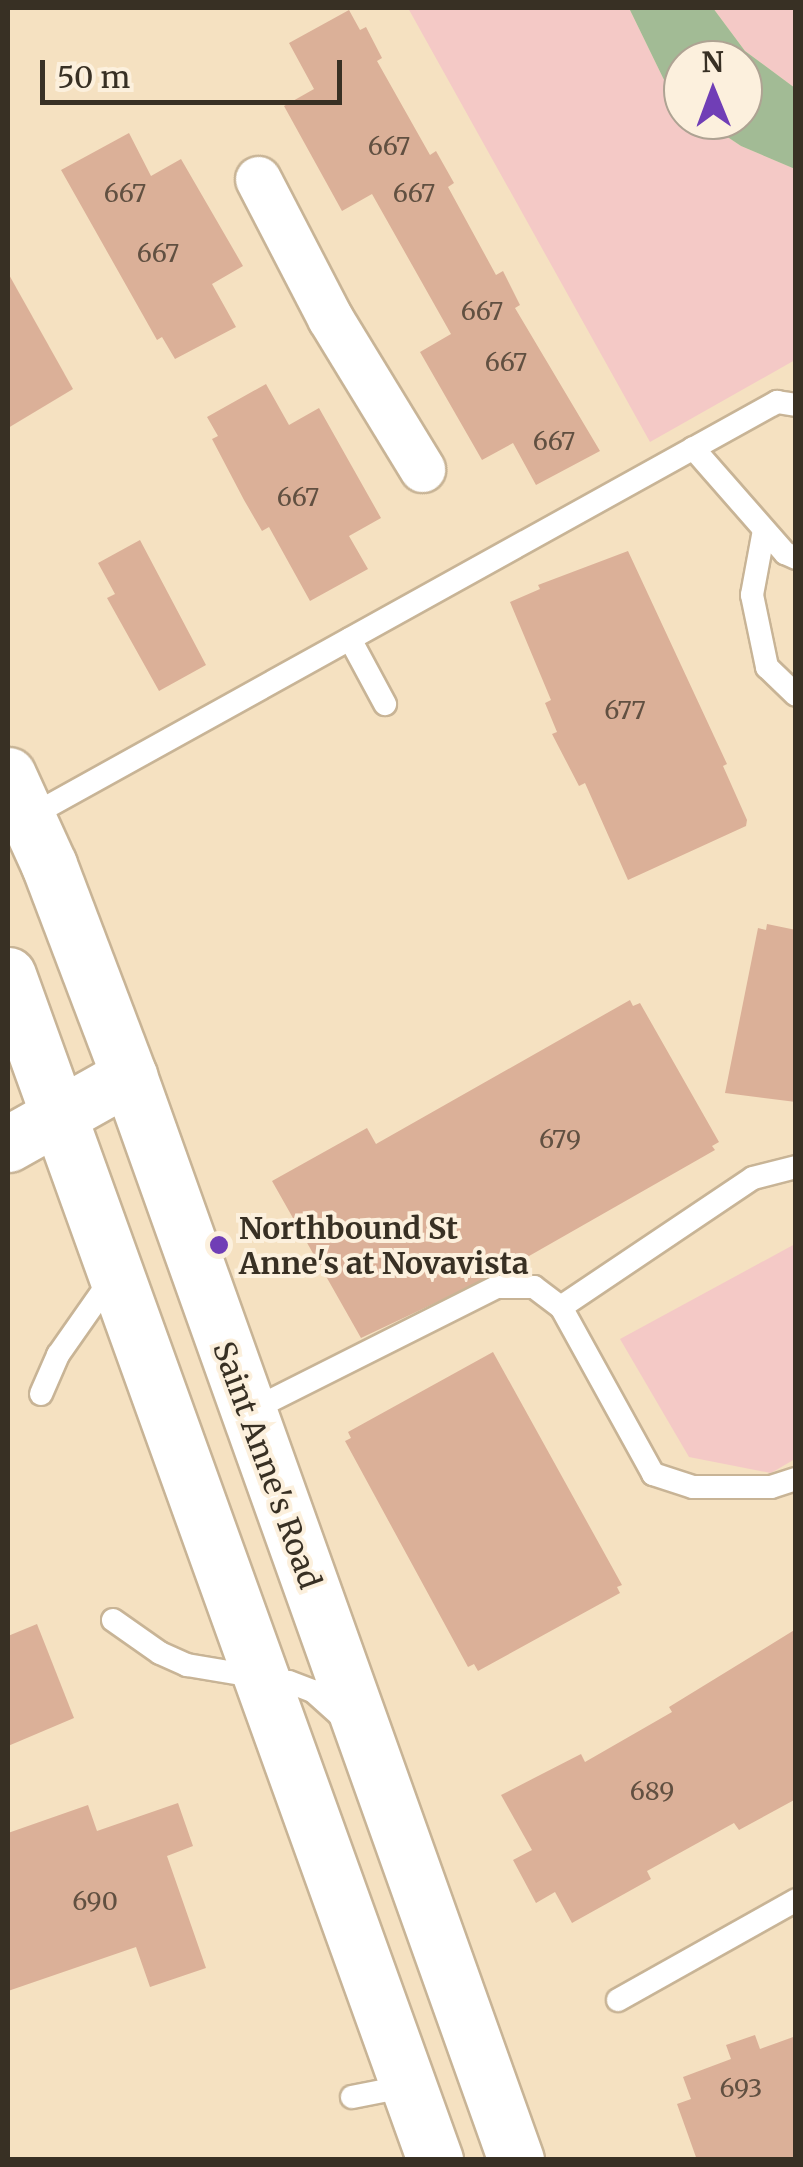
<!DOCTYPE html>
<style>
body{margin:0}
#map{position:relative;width:803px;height:2167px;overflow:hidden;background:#f5e1c1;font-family:Merriweather,serif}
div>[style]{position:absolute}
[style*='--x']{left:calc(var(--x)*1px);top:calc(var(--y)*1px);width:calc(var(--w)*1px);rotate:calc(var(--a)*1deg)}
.green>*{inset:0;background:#f4c9c6}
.water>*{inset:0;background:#a2bb95}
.building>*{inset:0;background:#dbb098}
.roads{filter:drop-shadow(2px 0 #c8b496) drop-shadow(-2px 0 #c8b496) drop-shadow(0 2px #c8b496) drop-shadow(0 -2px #c8b496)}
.service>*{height:22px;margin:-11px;padding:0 11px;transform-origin:11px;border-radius:11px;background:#fff}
.minor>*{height:45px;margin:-22.5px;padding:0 22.5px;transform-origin:22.5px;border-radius:22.5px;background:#fff}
.tertiary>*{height:55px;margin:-27.5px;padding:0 27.5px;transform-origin:27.5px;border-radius:27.5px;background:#fff}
.secondary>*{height:55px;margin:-27.5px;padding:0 27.5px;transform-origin:27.5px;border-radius:27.5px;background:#fff}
.dots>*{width:28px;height:28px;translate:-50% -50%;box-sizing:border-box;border:5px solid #fcf0dd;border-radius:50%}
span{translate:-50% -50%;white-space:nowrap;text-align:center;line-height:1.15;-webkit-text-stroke:8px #fcf0dd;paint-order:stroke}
.number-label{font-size:25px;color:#615041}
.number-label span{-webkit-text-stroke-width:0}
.poi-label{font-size:30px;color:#383024;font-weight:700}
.left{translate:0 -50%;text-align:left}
.street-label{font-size:30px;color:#383024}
.frame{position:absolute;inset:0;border:10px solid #383024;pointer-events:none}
.north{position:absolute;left:663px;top:40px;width:100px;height:100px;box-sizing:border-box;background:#fcf0dd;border:2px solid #aea393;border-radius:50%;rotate:359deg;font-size:28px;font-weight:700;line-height:40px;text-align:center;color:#383024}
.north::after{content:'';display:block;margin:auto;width:35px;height:45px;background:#703eb6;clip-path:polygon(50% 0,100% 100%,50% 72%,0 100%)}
.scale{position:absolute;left:40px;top:60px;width:302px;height:45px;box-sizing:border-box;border:5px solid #383024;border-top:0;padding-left:12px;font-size:30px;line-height:35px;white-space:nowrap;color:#383024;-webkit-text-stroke:8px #fcf0dd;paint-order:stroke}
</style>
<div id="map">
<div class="green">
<div style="clip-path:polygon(408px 8px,629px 8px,666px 84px,683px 101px,683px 120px,702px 120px,741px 146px,795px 169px,795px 360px,650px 442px)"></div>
<div style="clip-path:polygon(713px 8px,795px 8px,795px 88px,745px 51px)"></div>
<div style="clip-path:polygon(795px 1244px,795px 1459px,771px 1473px,689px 1457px,620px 1339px)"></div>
</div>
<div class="water">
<div style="clip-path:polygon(629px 8px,713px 8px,745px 51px,795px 88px,795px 169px,741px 146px,702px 120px,743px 120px,743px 60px,683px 60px,683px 101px,666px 84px)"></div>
</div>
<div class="building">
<div style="clip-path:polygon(349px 10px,360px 30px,366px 27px,382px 58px,377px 61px,430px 155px,436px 151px,454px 183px,448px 187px,496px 275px,503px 271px,520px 305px,515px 308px,600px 451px,536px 485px,513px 443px,482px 460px,420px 352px,451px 334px,372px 194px,342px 211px,284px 106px,314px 89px,289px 43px)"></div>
<div style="clip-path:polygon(129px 133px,151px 176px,181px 159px,243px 266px,212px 284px,236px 327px,175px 359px,162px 337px,157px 340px,61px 170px)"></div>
<div style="clip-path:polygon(8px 273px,73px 389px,8px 428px)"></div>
<div style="clip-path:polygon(266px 384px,289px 425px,319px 408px,381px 518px,349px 536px,368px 569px,310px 601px,269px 527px,262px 531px,244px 500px,212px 439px,218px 436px,207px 417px)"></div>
<div style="clip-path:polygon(140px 540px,206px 665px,159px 691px,107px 598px,115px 594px,98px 563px)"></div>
<div style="clip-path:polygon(628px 551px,727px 764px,723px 766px,747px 820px,746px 826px,628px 880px,585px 783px,579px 786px,552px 734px,557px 732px,545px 703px,551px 700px,510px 602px,540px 589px,538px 585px)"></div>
<div style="clip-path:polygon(767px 924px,796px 930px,796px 1102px,725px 1093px,758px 928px,766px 930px)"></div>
<div style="clip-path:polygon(630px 1000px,633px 1006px,640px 1003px,719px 1142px,712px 1146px,715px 1150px,501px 1272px,361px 1338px,272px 1181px,367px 1128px,376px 1144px)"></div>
<div style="clip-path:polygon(493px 1352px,622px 1585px,617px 1587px,620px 1593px,478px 1671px,474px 1664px,468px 1667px,345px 1441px,351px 1438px,348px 1432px)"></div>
<div style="clip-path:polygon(37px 1624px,74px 1718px,8px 1746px,8px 1636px)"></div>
<div style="clip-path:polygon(796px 1629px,796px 1799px,739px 1830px,734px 1823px,647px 1871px,651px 1879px,572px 1923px,555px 1892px,536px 1903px,513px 1860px,532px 1850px,501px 1795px,581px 1754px,585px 1762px,672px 1712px,669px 1707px)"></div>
<div style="clip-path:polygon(178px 1803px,193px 1846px,167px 1856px,206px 1968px,150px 1987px,136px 1947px,8px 1991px,8px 1833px,88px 1805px,97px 1831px)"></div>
<div style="clip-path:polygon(755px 2035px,760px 2049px,796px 2036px,796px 2160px,697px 2160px,677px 2104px,691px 2099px,683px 2077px,731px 2059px,726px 2045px)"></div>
</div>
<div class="roads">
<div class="service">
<div style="--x:693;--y:448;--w:140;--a:48.8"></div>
<div style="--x:785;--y:553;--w:12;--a:24"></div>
<div style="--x:764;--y:530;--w:66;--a:100.5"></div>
<div style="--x:752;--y:595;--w:74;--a:78.2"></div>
<div style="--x:767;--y:667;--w:40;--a:44"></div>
<div style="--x:350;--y:639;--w:74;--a:61.7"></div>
<div style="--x:27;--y:818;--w:858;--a:-29.02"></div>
<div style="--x:777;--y:402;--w:19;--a:9"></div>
<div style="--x:561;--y:1307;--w:231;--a:-33.9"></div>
<div style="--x:753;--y:1178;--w:44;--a:-14.3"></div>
<div style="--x:41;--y:1394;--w:43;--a:-66.4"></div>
<div style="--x:58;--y:1355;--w:94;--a:-55"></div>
<div style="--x:248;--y:1412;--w:279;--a:-26.7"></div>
<div style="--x:497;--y:1287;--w:37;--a:0"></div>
<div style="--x:534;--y:1287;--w:34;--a:37"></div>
<div style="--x:561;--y:1307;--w:191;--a:61.1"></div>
<div style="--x:653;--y:1474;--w:42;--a:18"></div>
<div style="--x:693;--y:1487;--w:78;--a:0"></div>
<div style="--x:771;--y:1487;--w:26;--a:-18"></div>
<div style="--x:113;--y:1620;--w:57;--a:35.1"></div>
<div style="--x:160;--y:1653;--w:30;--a:24"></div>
<div style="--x:187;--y:1665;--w:103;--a:9.5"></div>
<div style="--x:289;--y:1682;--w:26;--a:21"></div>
<div style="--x:313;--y:1691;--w:39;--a:42"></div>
<div style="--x:618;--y:2000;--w:204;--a:-29.3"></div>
<div style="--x:352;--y:2097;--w:57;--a:-11.1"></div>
</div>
<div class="minor">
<div style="--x:258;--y:179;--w:157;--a:62.6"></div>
<div style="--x:330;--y:318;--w:177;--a:58.6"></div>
</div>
<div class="tertiary">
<div style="--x:8;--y:1144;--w:139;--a:-29.3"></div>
</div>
<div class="secondary">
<div style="--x:8;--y:775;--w:99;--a:65.5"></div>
<div style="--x:49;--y:865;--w:226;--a:69.2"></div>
<div style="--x:129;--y:1076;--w:1151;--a:70.35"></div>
<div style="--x:8;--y:975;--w:1260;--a:70.18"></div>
</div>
</div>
<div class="dots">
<div style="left:219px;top:1245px;background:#703eb6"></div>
</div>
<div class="number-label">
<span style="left:389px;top:146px">667</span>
<span style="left:125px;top:193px">667</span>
<span style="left:414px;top:193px">667</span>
<span style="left:158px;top:253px">667</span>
<span style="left:482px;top:311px">667</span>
<span style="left:506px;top:362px">667</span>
<span style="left:554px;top:441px">667</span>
<span style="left:298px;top:497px">667</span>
<span style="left:625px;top:710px">677</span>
<span style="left:560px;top:1139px">679</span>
<span style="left:652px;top:1791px">689</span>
<span style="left:95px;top:1901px">690</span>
<span style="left:741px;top:2088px">693</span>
</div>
<div class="poi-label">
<span class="left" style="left:239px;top:1245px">Northbound St<br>Anne's at Novavista</span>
</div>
<div class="street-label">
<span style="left:267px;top:1465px;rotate:70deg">Saint Anne's Road</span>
</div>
<div class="frame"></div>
<div class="north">N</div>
<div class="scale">50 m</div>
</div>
